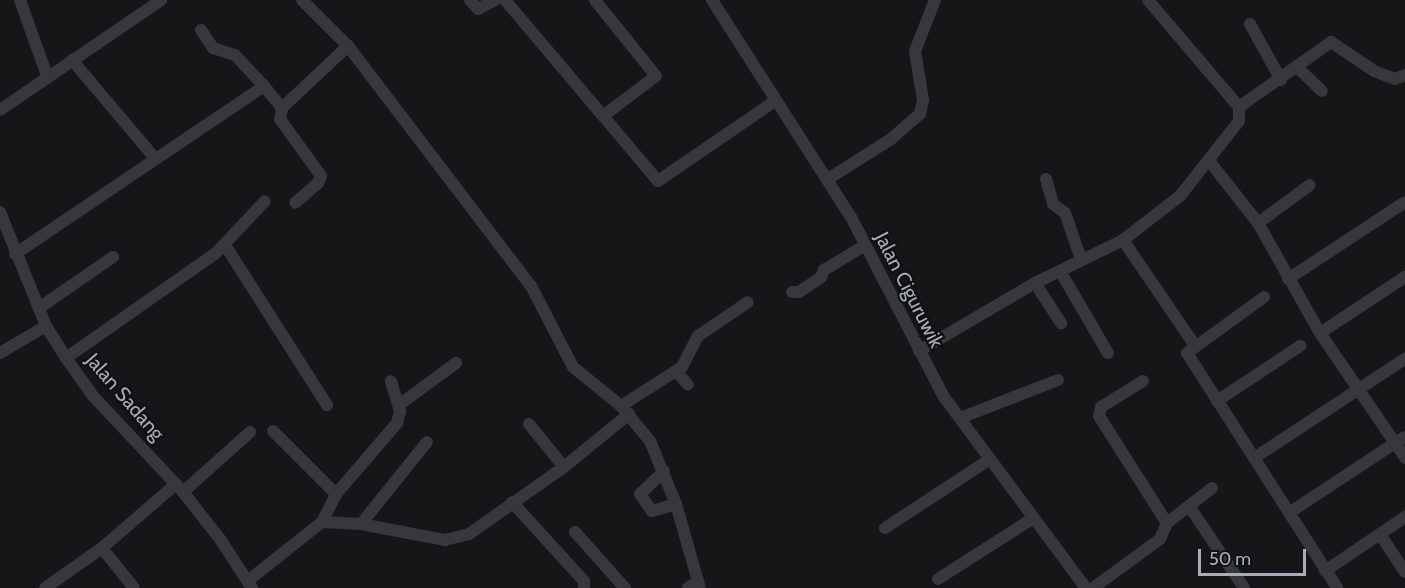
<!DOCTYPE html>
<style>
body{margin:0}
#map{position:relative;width:1405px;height:588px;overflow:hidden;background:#161618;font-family:Cabin,sans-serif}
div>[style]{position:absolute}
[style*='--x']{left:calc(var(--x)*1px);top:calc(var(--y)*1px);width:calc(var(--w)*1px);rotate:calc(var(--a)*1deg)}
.minor>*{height:12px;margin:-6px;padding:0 6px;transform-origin:6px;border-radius:6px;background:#37383d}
span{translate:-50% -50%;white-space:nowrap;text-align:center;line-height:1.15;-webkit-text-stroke:4.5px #111113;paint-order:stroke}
.street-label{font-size:20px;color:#a8adb8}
.scale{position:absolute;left:1198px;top:549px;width:108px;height:27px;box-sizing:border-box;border:3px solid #a8adb8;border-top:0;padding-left:8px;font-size:18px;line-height:21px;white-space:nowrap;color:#a8adb8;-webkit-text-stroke:4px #111113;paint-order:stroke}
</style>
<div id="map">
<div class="minor">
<div style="--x:20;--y:0;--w:81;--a:70.4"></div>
<div style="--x:302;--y:0;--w:65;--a:45"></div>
<div style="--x:348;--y:46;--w:302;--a:52.7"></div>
<div style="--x:531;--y:286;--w:91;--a:62.6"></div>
<div style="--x:573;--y:367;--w:62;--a:39.1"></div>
<div style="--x:621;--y:406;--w:45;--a:50.4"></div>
<div style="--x:650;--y:441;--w:68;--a:67.6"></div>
<div style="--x:676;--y:504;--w:87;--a:74.1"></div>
<div style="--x:470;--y:0;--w:12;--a:48"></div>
<div style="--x:478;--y:9;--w:19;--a:-28"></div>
<div style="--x:505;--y:0;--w:152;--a:49.8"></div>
<div style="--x:603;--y:116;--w:66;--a:-37"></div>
<div style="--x:656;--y:76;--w:97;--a:-128.8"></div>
<div style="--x:712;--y:0;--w:258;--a:57.4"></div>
<div style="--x:851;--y:217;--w:203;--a:62.7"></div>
<div style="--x:944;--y:397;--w:238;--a:53.4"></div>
<div style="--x:1250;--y:24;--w:64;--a:61"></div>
<div style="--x:201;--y:30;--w:22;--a:56"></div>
<div style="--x:213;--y:48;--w:23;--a:18"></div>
<div style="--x:235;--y:55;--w:42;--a:46.9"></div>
<div style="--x:72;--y:60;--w:127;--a:49.8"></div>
<div style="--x:1298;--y:68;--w:33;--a:44"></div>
<div style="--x:1239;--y:107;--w:113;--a:-35.2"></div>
<div style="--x:1331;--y:42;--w:52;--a:34"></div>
<div style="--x:1374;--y:71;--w:22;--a:21"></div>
<div style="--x:1395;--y:79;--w:11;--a:-22"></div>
<div style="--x:282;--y:108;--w:11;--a:100"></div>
<div style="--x:280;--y:119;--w:70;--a:54.3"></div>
<div style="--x:321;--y:176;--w:8;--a:113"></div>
<div style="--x:318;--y:183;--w:30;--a:139"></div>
<div style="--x:0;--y:110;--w:195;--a:-34.3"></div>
<div style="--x:603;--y:116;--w:85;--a:49.8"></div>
<div style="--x:658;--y:181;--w:142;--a:-34.4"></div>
<div style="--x:1210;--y:162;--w:78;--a:51.8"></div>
<div style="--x:1258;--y:223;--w:126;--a:60.6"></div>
<div style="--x:1320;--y:333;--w:133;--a:55.7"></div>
<div style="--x:1395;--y:443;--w:127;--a:146.6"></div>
<div style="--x:828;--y:179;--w:75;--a:-32.4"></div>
<div style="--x:891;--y:139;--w:38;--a:-41"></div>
<div style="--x:920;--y:114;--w:14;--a:-78"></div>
<div style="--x:923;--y:100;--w:50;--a:-99.3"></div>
<div style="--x:915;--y:51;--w:55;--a:-68.6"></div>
<div style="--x:1046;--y:179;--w:26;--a:74"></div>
<div style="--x:1053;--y:204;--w:15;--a:37"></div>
<div style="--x:1065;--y:213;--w:49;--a:70.8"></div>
<div style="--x:0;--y:212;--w:123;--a:68"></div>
<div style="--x:46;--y:326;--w:38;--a:58"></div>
<div style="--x:66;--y:358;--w:47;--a:54.6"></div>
<div style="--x:93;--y:396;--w:132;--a:46.8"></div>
<div style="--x:183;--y:492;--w:60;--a:51.8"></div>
<div style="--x:220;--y:539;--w:59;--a:56.9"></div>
<div style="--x:1258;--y:223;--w:64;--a:-36.2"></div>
<div style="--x:1123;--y:240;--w:126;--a:55.7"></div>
<div style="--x:225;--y:245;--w:190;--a:57.5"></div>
<div style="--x:15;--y:254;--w:300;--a:-34"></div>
<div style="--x:264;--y:86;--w:28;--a:51"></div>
<div style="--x:282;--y:108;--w:91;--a:-43.2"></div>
<div style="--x:1060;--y:271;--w:95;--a:59.7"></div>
<div style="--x:1288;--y:279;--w:140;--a:-33.3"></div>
<div style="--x:1035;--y:283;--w:48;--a:57"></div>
<div style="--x:792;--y:292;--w:7;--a:0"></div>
<div style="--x:799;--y:292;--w:27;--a:-34"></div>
<div style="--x:821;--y:277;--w:8;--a:-67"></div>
<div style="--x:824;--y:270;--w:47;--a:-31"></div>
<div style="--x:1264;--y:297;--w:95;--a:144"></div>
<div style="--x:1187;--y:353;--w:279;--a:57.4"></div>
<div style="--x:39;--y:308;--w:90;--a:-34.6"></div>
<div style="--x:1320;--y:333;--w:102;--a:-33.4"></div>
<div style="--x:919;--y:351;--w:134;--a:-30.4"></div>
<div style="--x:1035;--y:283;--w:98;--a:-26"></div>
<div style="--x:1123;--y:240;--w:72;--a:-37.7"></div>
<div style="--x:1180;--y:196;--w:95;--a:-51.8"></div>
<div style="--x:1239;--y:121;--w:14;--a:-90"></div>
<div style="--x:1239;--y:107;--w:140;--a:-130.4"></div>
<div style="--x:0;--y:353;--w:53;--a:-30.4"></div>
<div style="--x:66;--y:358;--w:183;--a:-35"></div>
<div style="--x:216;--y:253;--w:71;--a:-46.7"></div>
<div style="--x:676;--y:371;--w:18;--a:49"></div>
<div style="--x:1143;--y:381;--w:49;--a:148.2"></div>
<div style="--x:1101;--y:407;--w:9;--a:103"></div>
<div style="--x:1099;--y:416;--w:127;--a:57.6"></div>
<div style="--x:1217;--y:401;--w:100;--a:-33.5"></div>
<div style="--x:399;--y:405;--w:71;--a:-36.4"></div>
<div style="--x:621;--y:406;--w:72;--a:-32.6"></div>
<div style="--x:682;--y:367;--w:35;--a:-63"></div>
<div style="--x:698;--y:336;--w:60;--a:-34.2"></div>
<div style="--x:960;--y:418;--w:105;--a:-21.2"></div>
<div style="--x:529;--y:424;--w:55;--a:50.9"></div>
<div style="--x:273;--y:431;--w:89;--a:45"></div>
<div style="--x:1405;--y:437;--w:12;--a:149"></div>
<div style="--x:1395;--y:443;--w:18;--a:56"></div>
<div style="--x:1254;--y:458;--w:181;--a:-33.3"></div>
<div style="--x:664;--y:471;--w:33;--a:136"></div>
<div style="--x:640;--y:494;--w:21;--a:55"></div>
<div style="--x:652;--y:511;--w:25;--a:-16"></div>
<div style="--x:183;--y:492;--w:90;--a:-41.8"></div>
<div style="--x:512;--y:502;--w:107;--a:47.7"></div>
<div style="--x:584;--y:581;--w:7;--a:90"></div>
<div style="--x:1189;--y:506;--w:99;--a:56.1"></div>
<div style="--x:322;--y:522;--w:31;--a:-63"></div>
<div style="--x:336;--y:494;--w:94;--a:-49.3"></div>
<div style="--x:397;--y:423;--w:12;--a:-76"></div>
<div style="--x:400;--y:411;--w:31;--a:-107"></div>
<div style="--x:361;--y:524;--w:105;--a:-51.2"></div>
<div style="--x:885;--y:528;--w:124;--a:-33.2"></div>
<div style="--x:575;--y:532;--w:75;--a:48.2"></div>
<div style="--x:1380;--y:534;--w:45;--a:56.7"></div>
<div style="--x:102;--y:548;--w:51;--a:51.3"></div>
<div style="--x:1325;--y:571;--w:97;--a:-34"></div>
<div style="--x:938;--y:579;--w:112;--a:-32.6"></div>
<div style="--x:249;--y:580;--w:93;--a:-38.5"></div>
<div style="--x:322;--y:522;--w:39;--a:3"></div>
<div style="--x:361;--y:524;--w:86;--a:10.8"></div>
<div style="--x:445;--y:540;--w:25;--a:-14"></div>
<div style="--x:469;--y:534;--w:116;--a:-35.2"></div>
<div style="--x:564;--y:467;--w:84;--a:-39.2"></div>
<div style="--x:45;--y:588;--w:70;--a:-35.1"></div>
<div style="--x:102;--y:548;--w:98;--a:-40.9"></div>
<div style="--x:688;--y:588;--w:12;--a:-35"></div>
<div style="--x:1093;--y:588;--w:83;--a:-36.2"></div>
<div style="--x:1160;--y:539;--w:17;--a:-66"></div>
<div style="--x:1167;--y:523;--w:57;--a:-37.9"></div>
</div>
<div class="street-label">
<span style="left:909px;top:290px;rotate:63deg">Jalan Ciguruwik</span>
<span style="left:125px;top:397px;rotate:49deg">Jalan Sadang</span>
</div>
<div class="scale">50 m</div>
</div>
